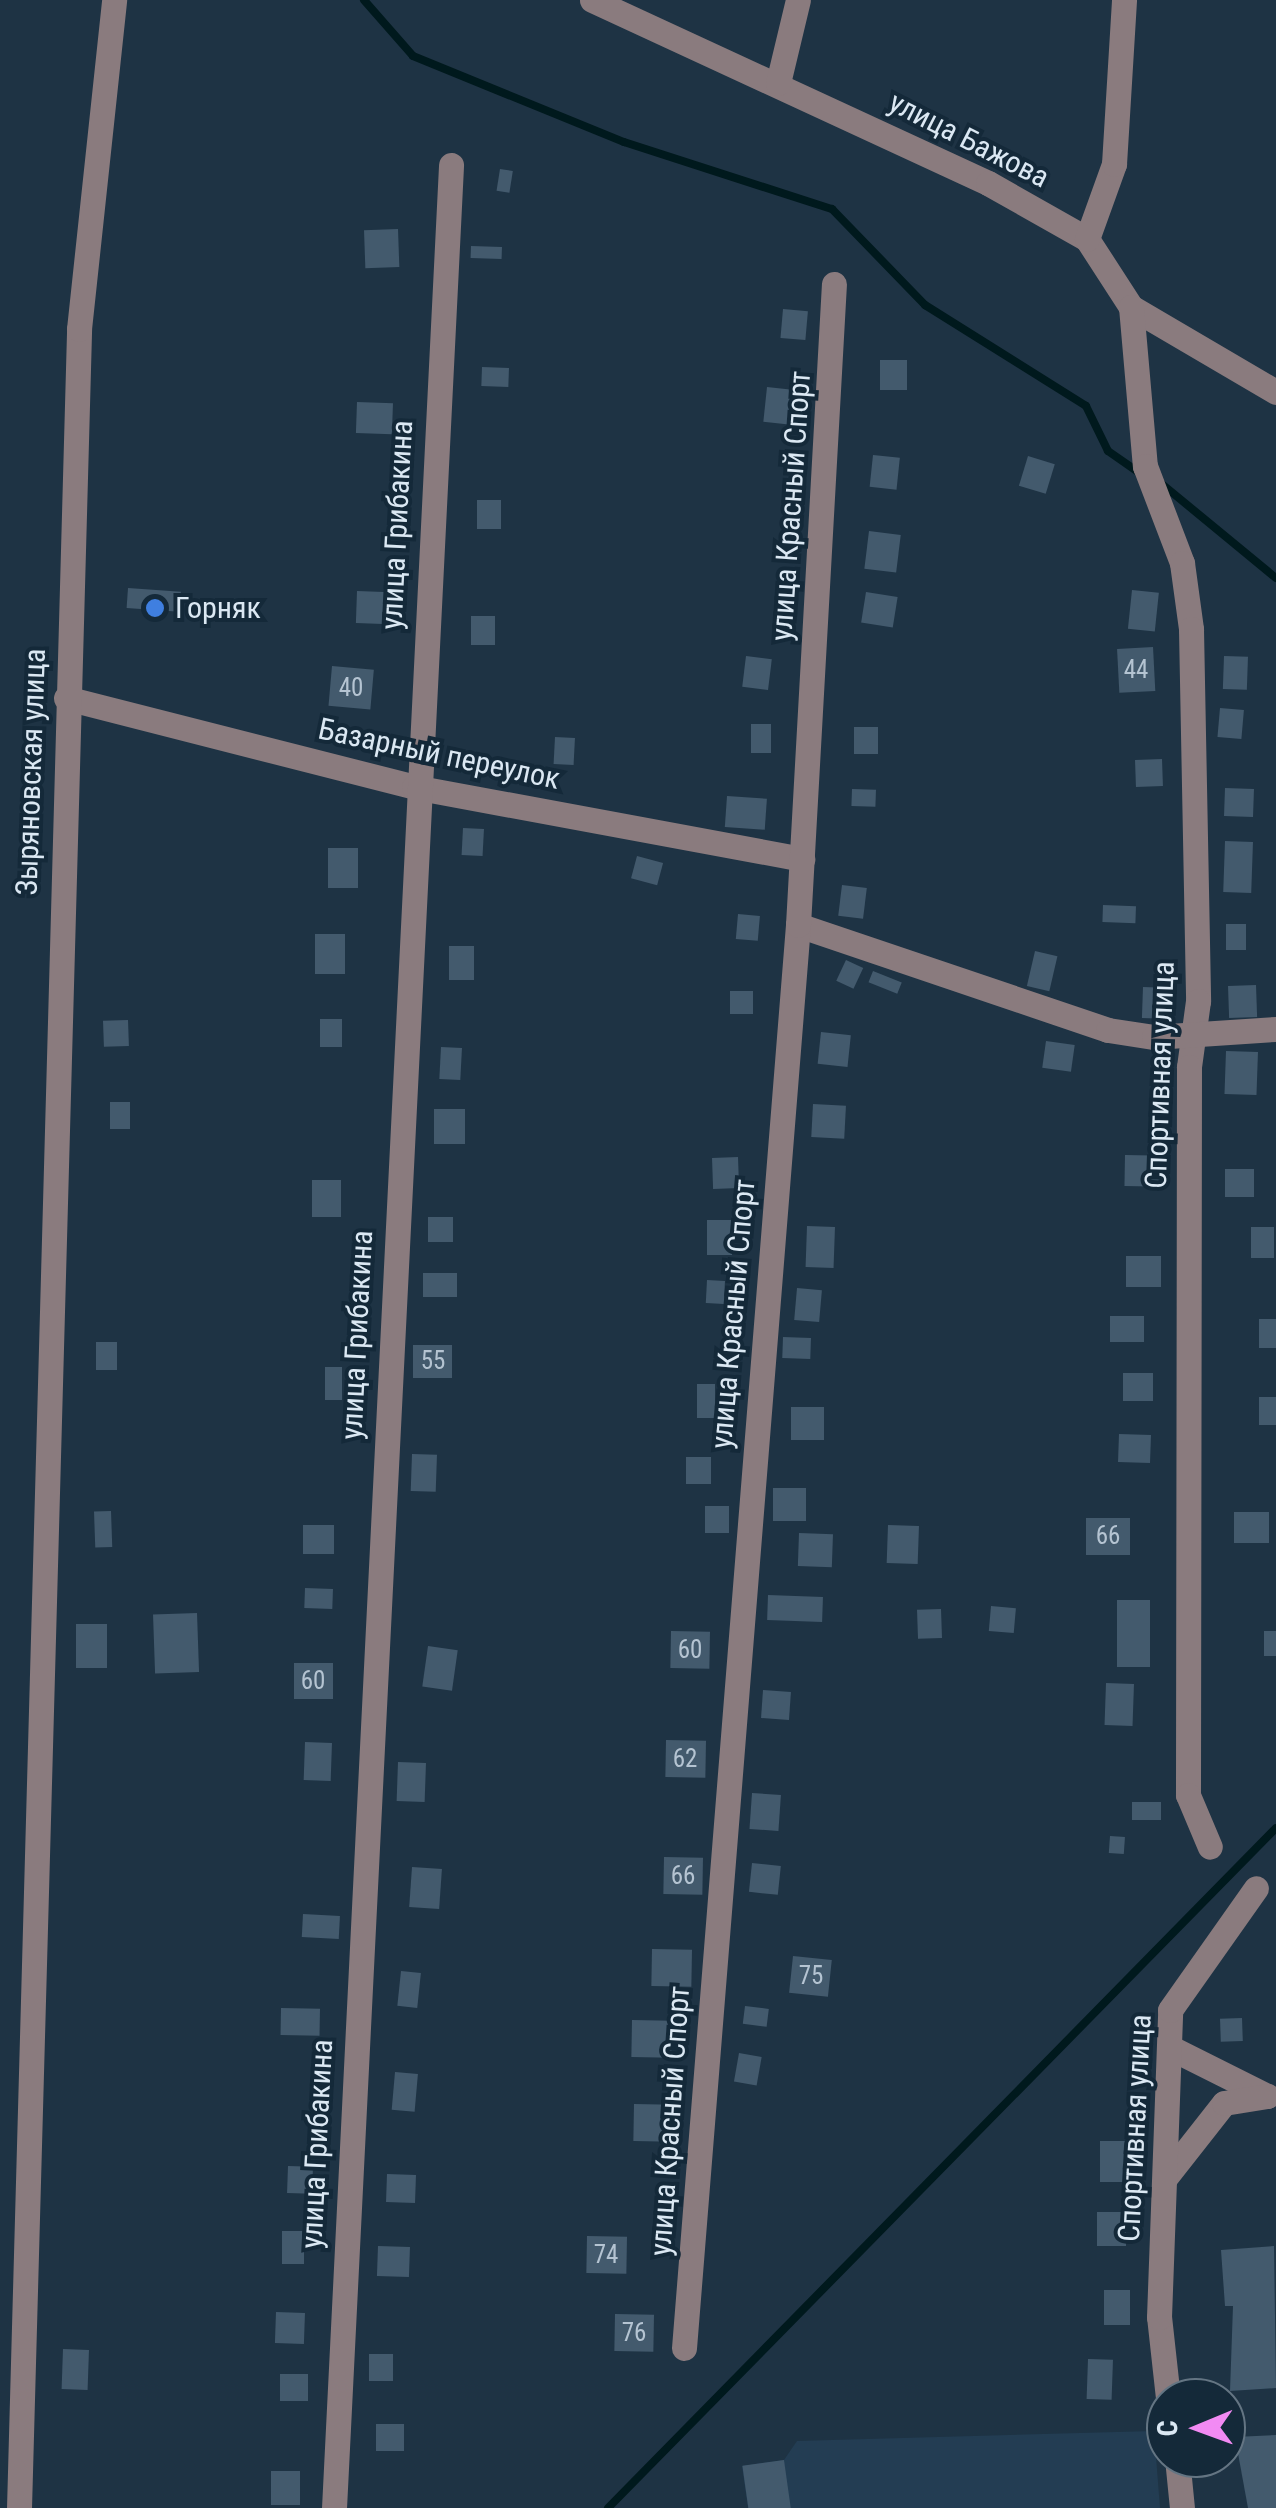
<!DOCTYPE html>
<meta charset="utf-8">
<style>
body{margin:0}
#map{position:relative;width:1276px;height:2508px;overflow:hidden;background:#1e3344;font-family:"Roboto Condensed",sans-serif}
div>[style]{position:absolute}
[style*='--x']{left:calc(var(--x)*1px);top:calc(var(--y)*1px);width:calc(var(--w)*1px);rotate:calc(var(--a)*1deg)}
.built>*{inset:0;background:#233d53}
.stream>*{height:8px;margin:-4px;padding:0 4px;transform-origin:4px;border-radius:4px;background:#00191d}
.building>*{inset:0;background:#435a6d;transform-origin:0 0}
.minor>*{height:25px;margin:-12.5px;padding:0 12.5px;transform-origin:12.5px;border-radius:12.5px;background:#8a7b7e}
.dots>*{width:28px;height:28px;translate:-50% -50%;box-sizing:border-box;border:5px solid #142939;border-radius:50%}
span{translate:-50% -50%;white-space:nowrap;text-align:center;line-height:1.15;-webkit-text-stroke:8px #142939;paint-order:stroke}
.number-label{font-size:25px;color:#b5c4d2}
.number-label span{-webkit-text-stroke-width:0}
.street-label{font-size:30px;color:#dbe8f3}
.poi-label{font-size:30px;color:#dbe8f3}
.left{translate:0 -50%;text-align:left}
.north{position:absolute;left:1146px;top:2378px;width:100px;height:100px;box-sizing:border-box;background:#142939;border:2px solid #647583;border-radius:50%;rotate:269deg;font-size:28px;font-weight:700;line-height:40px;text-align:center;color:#dbe8f3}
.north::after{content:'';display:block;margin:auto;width:35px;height:45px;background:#f28af3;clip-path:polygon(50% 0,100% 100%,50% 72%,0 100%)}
</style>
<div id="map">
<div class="built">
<div style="clip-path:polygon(1154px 2431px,1160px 2508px,748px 2508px,742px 2466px,784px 2460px,797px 2441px)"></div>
</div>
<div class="stream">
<div style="--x:364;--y:0;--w:74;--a:48.8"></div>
<div style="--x:413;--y:56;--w:228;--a:22.2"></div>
<div style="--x:624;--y:142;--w:219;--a:17.9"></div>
<div style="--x:832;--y:209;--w:134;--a:45.9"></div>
<div style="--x:925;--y:305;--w:190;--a:32.1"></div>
<div style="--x:1086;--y:406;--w:50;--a:63.9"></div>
<div style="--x:1108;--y:451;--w:44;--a:34.8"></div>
<div style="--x:1157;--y:480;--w:154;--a:39.5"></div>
<div style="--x:608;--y:2508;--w:953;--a:-45.51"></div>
</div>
<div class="building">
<div style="left:500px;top:169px;width:13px;height:22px;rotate:9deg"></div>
<div style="left:398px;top:229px;width:38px;height:34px;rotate:88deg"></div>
<div style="left:471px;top:246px;width:31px;height:12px;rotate:2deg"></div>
<div style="left:783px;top:309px;width:25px;height:29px;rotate:5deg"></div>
<div style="left:880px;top:360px;width:27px;height:30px"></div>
<div style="left:482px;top:367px;width:27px;height:19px;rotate:2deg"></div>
<div style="left:767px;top:387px;width:30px;height:35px;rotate:6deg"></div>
<div style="left:357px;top:402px;width:36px;height:31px;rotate:2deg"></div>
<div style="left:873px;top:455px;width:27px;height:32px;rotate:6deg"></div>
<div style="left:1028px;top:456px;width:28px;height:31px;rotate:17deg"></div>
<div style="left:477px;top:500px;width:24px;height:29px"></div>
<div style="left:869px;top:531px;width:32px;height:38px;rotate:7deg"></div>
<div style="left:128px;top:588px;width:53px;height:20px;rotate:4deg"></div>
<div style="left:1132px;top:590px;width:27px;height:39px;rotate:6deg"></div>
<div style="left:357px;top:591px;width:27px;height:32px;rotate:2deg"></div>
<div style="left:866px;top:592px;width:32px;height:31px;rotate:9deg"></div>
<div style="left:471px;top:616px;width:24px;height:29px"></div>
<div style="left:1153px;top:647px;width:44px;height:36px;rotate:87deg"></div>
<div style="left:746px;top:656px;width:26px;height:31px;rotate:7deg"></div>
<div style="left:1224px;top:656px;width:24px;height:33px;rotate:2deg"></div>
<div style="left:332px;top:666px;width:42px;height:40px;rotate:5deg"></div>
<div style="left:1220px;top:708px;width:24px;height:29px;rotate:5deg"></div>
<div style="left:751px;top:724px;width:20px;height:29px"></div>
<div style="left:878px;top:727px;width:27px;height:24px;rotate:90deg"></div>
<div style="left:555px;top:737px;width:20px;height:27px;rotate:3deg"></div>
<div style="left:1162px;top:759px;width:27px;height:27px;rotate:88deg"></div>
<div style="left:1225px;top:788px;width:29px;height:28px;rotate:2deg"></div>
<div style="left:852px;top:789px;width:24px;height:17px;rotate:2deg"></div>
<div style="left:727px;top:796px;width:40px;height:31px;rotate:4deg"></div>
<div style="left:463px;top:828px;width:21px;height:27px;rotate:3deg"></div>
<div style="left:1225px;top:841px;width:28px;height:51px;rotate:2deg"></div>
<div style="left:358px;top:848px;width:40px;height:30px;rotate:90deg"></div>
<div style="left:637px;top:856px;width:27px;height:23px;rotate:15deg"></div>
<div style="left:842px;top:885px;width:25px;height:31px;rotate:7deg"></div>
<div style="left:1103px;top:905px;width:33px;height:17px;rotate:2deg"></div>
<div style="left:738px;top:914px;width:22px;height:25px;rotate:5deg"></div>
<div style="left:1226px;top:924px;width:20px;height:26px"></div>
<div style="left:345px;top:934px;width:40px;height:30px;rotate:90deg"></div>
<div style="left:449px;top:946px;width:25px;height:34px"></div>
<div style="left:1035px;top:951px;width:23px;height:36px;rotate:13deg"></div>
<div style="left:846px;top:960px;width:19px;height:23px;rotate:25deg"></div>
<div style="left:873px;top:971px;width:31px;height:12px;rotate:22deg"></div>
<div style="left:1256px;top:985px;width:32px;height:28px;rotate:88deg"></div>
<div style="left:1143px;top:987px;width:29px;height:31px;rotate:2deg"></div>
<div style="left:730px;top:991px;width:23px;height:23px"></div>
<div style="left:320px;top:1019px;width:22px;height:28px"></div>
<div style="left:128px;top:1020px;width:26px;height:25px;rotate:88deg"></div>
<div style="left:821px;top:1032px;width:30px;height:32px;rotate:6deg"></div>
<div style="left:1046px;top:1041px;width:29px;height:27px;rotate:8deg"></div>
<div style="left:441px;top:1047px;width:21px;height:32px;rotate:3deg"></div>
<div style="left:1226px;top:1051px;width:32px;height:43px;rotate:2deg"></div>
<div style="left:110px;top:1102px;width:20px;height:27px"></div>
<div style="left:813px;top:1104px;width:33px;height:33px;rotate:3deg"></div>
<div style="left:434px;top:1109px;width:31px;height:35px"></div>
<div style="left:1125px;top:1155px;width:41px;height:31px;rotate:1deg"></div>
<div style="left:738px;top:1157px;width:31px;height:26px;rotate:88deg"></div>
<div style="left:1225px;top:1169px;width:29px;height:28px"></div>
<div style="left:312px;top:1180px;width:29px;height:37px"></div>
<div style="left:428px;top:1217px;width:25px;height:25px"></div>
<div style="left:707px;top:1220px;width:25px;height:35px"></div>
<div style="left:807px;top:1226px;width:28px;height:41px;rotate:2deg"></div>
<div style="left:1251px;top:1227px;width:23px;height:31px"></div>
<div style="left:1126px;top:1256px;width:35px;height:31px"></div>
<div style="left:423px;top:1273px;width:34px;height:24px"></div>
<div style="left:707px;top:1280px;width:18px;height:23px;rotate:3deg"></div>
<div style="left:797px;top:1288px;width:25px;height:32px;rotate:5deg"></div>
<div style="left:1144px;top:1316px;width:26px;height:34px;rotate:90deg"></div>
<div style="left:1259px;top:1319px;width:17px;height:29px"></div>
<div style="left:783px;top:1337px;width:28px;height:21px;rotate:2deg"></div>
<div style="left:96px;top:1342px;width:21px;height:28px"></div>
<div style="left:413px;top:1345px;width:39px;height:33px"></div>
<div style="left:325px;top:1367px;width:17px;height:33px"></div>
<div style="left:1123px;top:1373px;width:30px;height:28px"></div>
<div style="left:697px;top:1384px;width:18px;height:34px"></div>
<div style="left:1259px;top:1397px;width:17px;height:28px"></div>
<div style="left:791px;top:1407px;width:33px;height:33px"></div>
<div style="left:1119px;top:1434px;width:32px;height:28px;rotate:2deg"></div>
<div style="left:412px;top:1454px;width:25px;height:37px;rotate:2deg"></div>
<div style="left:686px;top:1457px;width:25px;height:27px"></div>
<div style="left:773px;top:1488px;width:33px;height:33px"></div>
<div style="left:705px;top:1506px;width:24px;height:27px"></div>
<div style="left:111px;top:1511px;width:36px;height:17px;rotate:88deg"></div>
<div style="left:1234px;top:1512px;width:35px;height:31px"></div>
<div style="left:1086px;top:1518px;width:44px;height:37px"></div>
<div style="left:334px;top:1525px;width:29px;height:31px;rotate:90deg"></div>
<div style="left:888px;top:1525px;width:31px;height:38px;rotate:2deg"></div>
<div style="left:799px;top:1533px;width:34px;height:33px;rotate:2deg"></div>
<div style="left:305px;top:1588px;width:28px;height:20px;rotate:2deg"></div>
<div style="left:768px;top:1595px;width:55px;height:25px;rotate:2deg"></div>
<div style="left:1117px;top:1600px;width:33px;height:67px"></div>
<div style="left:991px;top:1606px;width:25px;height:25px;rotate:5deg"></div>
<div style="left:941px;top:1609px;width:29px;height:24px;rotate:88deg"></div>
<div style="left:197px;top:1613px;width:59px;height:44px;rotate:88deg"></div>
<div style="left:76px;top:1624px;width:31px;height:44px"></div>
<div style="left:671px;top:1631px;width:39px;height:37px;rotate:1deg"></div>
<div style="left:1264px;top:1631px;width:12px;height:25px"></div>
<div style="left:428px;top:1646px;width:30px;height:41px;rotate:8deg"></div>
<div style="left:294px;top:1663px;width:39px;height:36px"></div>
<div style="left:1106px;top:1683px;width:28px;height:42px;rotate:2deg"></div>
<div style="left:763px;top:1690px;width:28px;height:28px;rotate:4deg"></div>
<div style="left:666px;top:1740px;width:40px;height:37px;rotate:1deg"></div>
<div style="left:305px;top:1742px;width:27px;height:38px;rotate:2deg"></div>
<div style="left:398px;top:1762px;width:28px;height:39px;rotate:2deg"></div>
<div style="left:752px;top:1793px;width:29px;height:36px;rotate:4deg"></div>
<div style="left:1132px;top:1802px;width:29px;height:18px"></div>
<div style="left:1110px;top:1836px;width:15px;height:17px;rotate:4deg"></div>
<div style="left:664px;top:1857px;width:39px;height:37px;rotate:1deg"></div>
<div style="left:752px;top:1863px;width:29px;height:29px;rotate:6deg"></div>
<div style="left:412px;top:1867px;width:30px;height:40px;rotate:4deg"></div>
<div style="left:303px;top:1914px;width:37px;height:23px;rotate:3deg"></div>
<div style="left:652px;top:1949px;width:40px;height:37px;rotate:1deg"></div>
<div style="left:793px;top:1956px;width:39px;height:37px;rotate:6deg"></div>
<div style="left:401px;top:1971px;width:20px;height:35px;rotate:6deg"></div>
<div style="left:745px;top:2006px;width:24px;height:18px;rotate:7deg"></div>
<div style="left:281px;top:2008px;width:39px;height:27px;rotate:1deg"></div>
<div style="left:1242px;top:2018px;width:23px;height:22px;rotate:88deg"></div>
<div style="left:632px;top:2020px;width:40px;height:37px;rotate:1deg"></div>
<div style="left:739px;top:2053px;width:23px;height:29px;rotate:10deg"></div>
<div style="left:395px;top:2072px;width:23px;height:38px;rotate:5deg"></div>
<div style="left:634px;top:2104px;width:39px;height:37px;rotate:1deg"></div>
<div style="left:1100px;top:2141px;width:28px;height:41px"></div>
<div style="left:288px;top:2166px;width:25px;height:27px;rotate:2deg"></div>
<div style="left:387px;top:2174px;width:29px;height:28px;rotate:2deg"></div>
<div style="left:1097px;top:2212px;width:29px;height:34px"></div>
<div style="left:282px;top:2231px;width:22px;height:33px"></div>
<div style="left:587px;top:2236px;width:40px;height:37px;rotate:1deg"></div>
<div style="left:378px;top:2246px;width:32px;height:30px;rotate:2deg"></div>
<div style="clip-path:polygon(1274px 2246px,1276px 2388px,1230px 2391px,1233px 2306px,1225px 2306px,1221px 2250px)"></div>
<div style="left:1104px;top:2290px;width:26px;height:35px"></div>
<div style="left:276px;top:2312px;width:29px;height:31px;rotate:2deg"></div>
<div style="left:615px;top:2314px;width:39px;height:37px;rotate:1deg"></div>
<div style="left:63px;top:2349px;width:26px;height:40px;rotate:2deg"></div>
<div style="left:369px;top:2354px;width:24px;height:27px"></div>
<div style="left:1088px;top:2359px;width:25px;height:40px;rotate:2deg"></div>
<div style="left:280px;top:2374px;width:28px;height:27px"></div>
<div style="left:376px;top:2424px;width:28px;height:27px"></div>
<div style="clip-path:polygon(1276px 2435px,1276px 2508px,1248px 2508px,1235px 2437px)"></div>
<div style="left:784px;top:2460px;width:49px;height:42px;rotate:82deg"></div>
<div style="left:271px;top:2471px;width:29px;height:34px"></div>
</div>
<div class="minor">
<div style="--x:592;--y:0;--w:436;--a:24.8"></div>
<div style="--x:988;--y:183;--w:114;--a:29.5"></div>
<div style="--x:1087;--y:239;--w:81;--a:57.1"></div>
<div style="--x:1131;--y:307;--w:168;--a:30.4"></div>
<div style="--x:778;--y:83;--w:85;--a:-76.5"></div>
<div style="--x:1087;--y:239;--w:80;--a:-70.2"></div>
<div style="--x:1114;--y:164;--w:164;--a:-86.5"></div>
<div style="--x:1131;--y:307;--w:160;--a:85"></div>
<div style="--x:1145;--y:466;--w:104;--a:69.1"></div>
<div style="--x:1182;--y:563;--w:67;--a:82.2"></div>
<div style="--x:1191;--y:629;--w:372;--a:88.9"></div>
<div style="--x:1198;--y:1001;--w:67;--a:97.8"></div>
<div style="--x:1189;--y:1067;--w:728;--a:90.08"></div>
<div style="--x:1188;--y:1795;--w:56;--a:67.1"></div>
<div style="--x:66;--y:698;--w:359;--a:14.3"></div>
<div style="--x:414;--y:787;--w:395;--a:10.5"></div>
<div style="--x:798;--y:925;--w:327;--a:18.7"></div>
<div style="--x:1108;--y:1030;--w:47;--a:8.7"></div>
<div style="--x:1154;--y:1037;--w:122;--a:-3.8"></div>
<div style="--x:1173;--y:2049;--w:105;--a:26.6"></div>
<div style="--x:1165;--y:2178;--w:95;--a:-51.8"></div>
<div style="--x:1224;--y:2103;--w:44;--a:-9.2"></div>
<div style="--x:684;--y:2348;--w:1428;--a:-85.42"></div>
<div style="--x:798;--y:925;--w:642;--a:-86.79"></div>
<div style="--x:1168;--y:2398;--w:81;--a:-96.3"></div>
<div style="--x:1159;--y:2317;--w:307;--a:-87.9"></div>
<div style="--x:1170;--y:2010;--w:149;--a:-54.8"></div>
<div style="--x:1177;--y:2458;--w:50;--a:84.3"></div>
<div style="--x:19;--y:2508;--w:2180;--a:-88.42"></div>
<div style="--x:79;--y:329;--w:331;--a:-83.9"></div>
<div style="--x:334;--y:2508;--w:2346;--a:-87.14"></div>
</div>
<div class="dots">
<div style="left:155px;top:608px;background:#3f7fe0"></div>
</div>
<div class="number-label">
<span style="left:1136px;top:670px">44</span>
<span style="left:351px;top:688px">40</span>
<span style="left:433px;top:1361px">55</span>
<span style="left:1108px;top:1536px">66</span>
<span style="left:690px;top:1650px">60</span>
<span style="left:313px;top:1681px">60</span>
<span style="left:685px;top:1759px">62</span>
<span style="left:683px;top:1876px">66</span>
<span style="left:811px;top:1976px">75</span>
<span style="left:606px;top:2255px">74</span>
<span style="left:634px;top:2333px">76</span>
</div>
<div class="street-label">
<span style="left:969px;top:140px;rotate:27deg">улица Бажова</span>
<span style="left:791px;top:506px;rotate:-86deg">улица Красный Спорт</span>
<span style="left:397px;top:525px;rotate:-87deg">улица Грибакина</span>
<span style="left:439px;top:754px;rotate:12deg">Базарный переулок</span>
<span style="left:31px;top:772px;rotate:-88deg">Зыряновская улица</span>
<span style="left:1160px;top:1075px;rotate:-88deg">Спортивная улица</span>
<span style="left:733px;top:1314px;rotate:-85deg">улица Красный Спорт</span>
<span style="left:357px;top:1335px;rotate:-87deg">улица Грибакина</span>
<span style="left:670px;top:2121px;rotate:-86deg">улица Красный Спорт</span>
<span style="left:1135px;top:2128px;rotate:-87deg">Спортивная улица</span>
<span style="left:317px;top:2144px;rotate:-87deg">улица Грибакина</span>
</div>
<div class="poi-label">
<span class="left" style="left:175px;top:608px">Горняк</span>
</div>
<div class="north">С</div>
</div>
